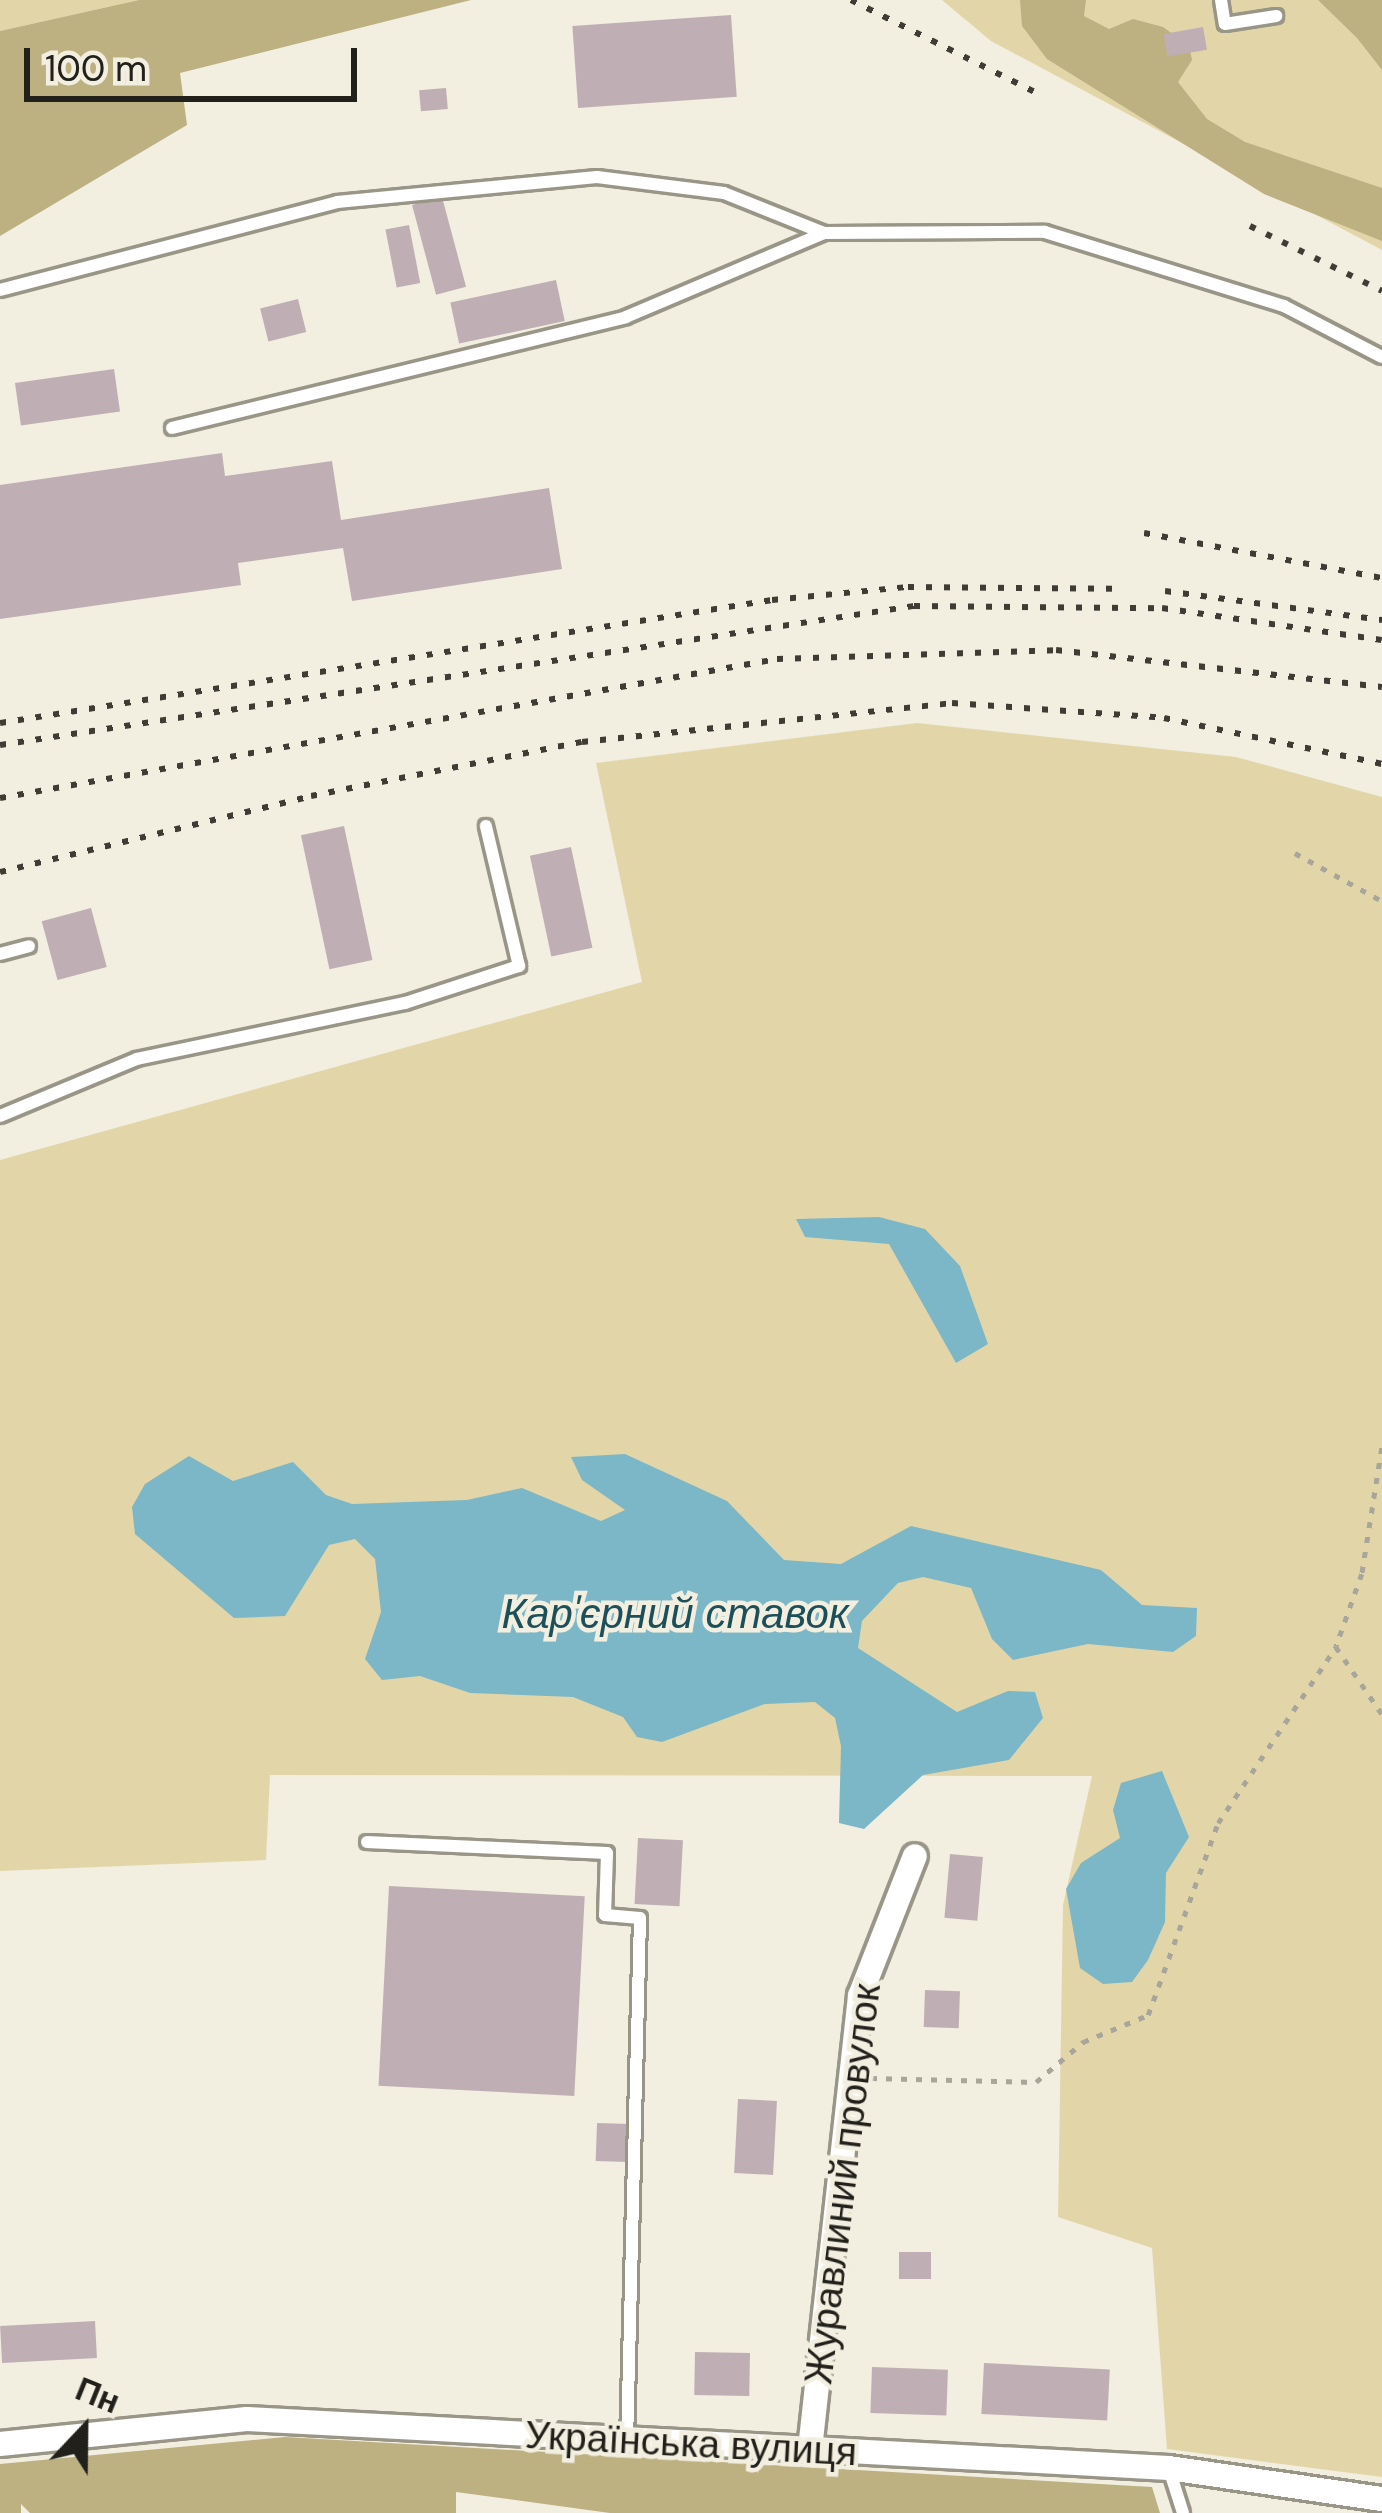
<!DOCTYPE html>
<meta charset="utf-8">
<style>
body{margin:0}
#map{position:relative;width:1382px;height:2513px;overflow:hidden;background:#f2eee0;font-family:"DM Sans",sans-serif}
div>[style]{position:absolute}
[style*='--x']{left:calc(var(--x)*1px);top:calc(var(--y)*1px);width:calc(var(--w)*1px);rotate:calc(var(--a)*1deg)}
.green>*{inset:0;background:#e2d6a9}
.forest>*{inset:0;background:#bdb081}
.water>*{inset:0;background:#7bb7c6}
.building>*{inset:0;background:#bfafb5;transform-origin:0 0}
.path>*{height:4.5px;margin-top:-2.25px;transform-origin:0;background:repeating-linear-gradient(90deg,#a8a59a 0 6px,transparent 0 15px)}
.roads{filter:drop-shadow(3px 0 #999688) drop-shadow(-3px 0 #999688) drop-shadow(0 3px #999688) drop-shadow(0 -3px #999688)}
.service>*{height:12px;margin:-6px;padding:0 6px;transform-origin:6px;border-radius:6px;background:#fff}
.minor>*{height:24px;margin:-12px;padding:0 12px;transform-origin:12px;border-radius:12px;background:#fff}
.rail>*{height:6px;margin-top:-3px;transform-origin:0;background:repeating-linear-gradient(90deg,#3e3c35 0 6px,transparent 0 18px)}
span{translate:-50% -50%;white-space:nowrap;text-align:center;line-height:1.15;-webkit-text-stroke:9px #f2eee0;paint-order:stroke}
.street-label{font-size:39px;color:#21201a}
.water-label{font-size:42px;color:#1b4f5a;font-style:italic}
.north{position:absolute;left:24px;top:2369px;width:120px;height:120px;-webkit-text-stroke:9px #f2eee0;paint-order:stroke;rotate:22deg;font-size:33px;font-weight:700;line-height:48px;text-align:center;color:#21201a}
.north::after{content:'';display:block;margin:auto;width:42px;height:54px;background:#21201a;clip-path:polygon(50% 0,100% 100%,50% 72%,0 100%)}
.scale{position:absolute;left:24px;top:48px;width:333px;height:54px;box-sizing:border-box;border:6px solid #21201a;border-top:0;padding-left:15px;font-size:36px;line-height:42px;white-space:nowrap;color:#21201a;-webkit-text-stroke:9px #f2eee0;paint-order:stroke}
</style>
<div id="map">
<div class="green">
<div style="clip-path:polygon(0 0,139px 0,0 31px)"></div>
<div style="clip-path:polygon(942px 0,1382px 0,1382px 250px,991px 41px)"></div>
<div style="clip-path:polygon(917px 723px,1236px 757px,1382px 797px,1382px 2477px,1167px 2449px,1152px 2248px,1058px 2217px,1063px 1905px,1092px 1776px,270px 1775px,266px 1860px,0 1871px,0 1160px,642px 982px,596px 763px)"></div>
</div>
<div class="forest">
<div style="clip-path:polygon(139px 0,471px 0,180px 73px,187px 125px,0 236px,0 31px)"></div>
<div style="clip-path:polygon(1020px 0,1086px 0,1084px 16px,1109px 29px,1133px 19px,1163px 27px,1189px 46px,1192px 60px,1178px 82px,1207px 119px,1245px 142px,1382px 188px,1382px 241px,1264px 194px,1047px 59px,1022px 26px)"></div>
<div style="clip-path:polygon(1318px 0,1382px 0,1382px 70px,1357px 38px)"></div>
<div style="clip-path:polygon(285px 2437px,1152px 2487px,1160px 2513px,610px 2513px,456px 2492px,456px 2513px,30px 2513px,21px 2504px,21px 2513px,0 2513px,0 2464px)"></div>
</div>
<div class="water">
<div style="clip-path:polygon(879px 1217px,925px 1229px,960px 1266px,988px 1344px,956px 1363px,889px 1244px,805px 1237px,796px 1219px)"></div>
<div style="clip-path:polygon(625px 1454px,727px 1501px,784px 1560px,841px 1564px,911px 1526px,1101px 1570px,1142px 1605px,1197px 1608px,1196px 1636px,1173px 1652px,1088px 1644px,1013px 1660px,992px 1639px,971px 1588px,923px 1577px,898px 1583px,862px 1621px,858px 1648px,957px 1712px,1008px 1691px,1035px 1692px,1043px 1718px,1009px 1760px,923px 1775px,864px 1829px,839px 1823px,841px 1746px,835px 1718px,815px 1702px,765px 1704px,662px 1742px,637px 1737px,623px 1717px,573px 1697px,470px 1693px,420px 1676px,382px 1680px,365px 1659px,381px 1612px,375px 1559px,355px 1539px,329px 1545px,285px 1616px,234px 1618px,135px 1534px,132px 1507px,145px 1484px,189px 1456px,233px 1481px,293px 1462px,326px 1495px,352px 1504px,467px 1500px,522px 1488px,601px 1521px,625px 1510px,582px 1480px,571px 1457px)"></div>
<div style="clip-path:polygon(1162px 1771px,1189px 1837px,1166px 1873px,1165px 1922px,1148px 1960px,1132px 1982px,1103px 1984px,1080px 1968px,1066px 1889px,1081px 1863px,1120px 1838px,1113px 1810px,1121px 1783px)"></div>
</div>
<div class="building">
<div style="left:731px;top:15px;width:82px;height:159px;rotate:86deg"></div>
<div style="left:1203px;top:27px;width:23px;height:40px;rotate:80deg"></div>
<div style="left:446px;top:88px;width:21px;height:27px;rotate:85deg"></div>
<div style="left:442px;top:197px;width:93px;height:31px;rotate:75deg"></div>
<div style="left:409px;top:225px;width:59px;height:24px;rotate:79deg"></div>
<div style="left:556px;top:280px;width:42px;height:108px;rotate:78deg"></div>
<div style="left:298px;top:299px;width:34px;height:39px;rotate:76deg"></div>
<div style="left:114px;top:369px;width:43px;height:100px;rotate:82deg"></div>
<div style="clip-path:polygon(222px 453px,225px 476px,332px 461px,341px 520px,549px 488px,562px 569px,352px 601px,343px 548px,238px 563px,241px 585px,0 619px,0 485px)"></div>
<div style="left:344px;top:826px;width:137px;height:44px;rotate:78deg"></div>
<div style="left:571px;top:847px;width:103px;height:42px;rotate:78deg"></div>
<div style="left:91px;top:908px;width:61px;height:51px;rotate:75deg"></div>
<div style="left:638px;top:1838px;width:45px;height:66px;rotate:3deg"></div>
<div style="left:950px;top:1854px;width:33px;height:64px;rotate:5deg"></div>
<div style="left:389px;top:1886px;width:196px;height:200px;rotate:3deg"></div>
<div style="left:925px;top:1990px;width:35px;height:37px;rotate:2deg"></div>
<div style="left:738px;top:2099px;width:39px;height:74px;rotate:3deg"></div>
<div style="left:597px;top:2123px;width:32px;height:38px;rotate:2deg"></div>
<div style="left:899px;top:2252px;width:32px;height:27px"></div>
<div style="left:95px;top:2321px;width:37px;height:95px;rotate:87deg"></div>
<div style="left:695px;top:2352px;width:55px;height:43px;rotate:1deg"></div>
<div style="left:984px;top:2363px;width:126px;height:51px;rotate:3deg"></div>
<div style="left:872px;top:2367px;width:76px;height:46px;rotate:2deg"></div>
</div>
<div class="path">
<div style="--x:1295;--y:853;--w:99;--a:28.9"></div>
<div style="--x:1382;--y:1448;--w:128;--a:99"></div>
<div style="--x:1362;--y:1574;--w:77;--a:109.6"></div>
<div style="--x:1336;--y:1647;--w:81;--a:55.5"></div>
<div style="--x:871;--y:2078;--w:165;--a:1.4"></div>
<div style="--x:1036;--y:2082;--w:62;--a:-40.4"></div>
<div style="--x:1083;--y:2042;--w:70;--a:-22.6"></div>
<div style="--x:1148;--y:2015;--w:204;--a:-70"></div>
<div style="--x:1218;--y:1823;--w:212;--a:-56.2"></div>
</div>
<div class="roads">
<div class="service">
<div style="--x:1221;--y:0;--w:24;--a:81"></div>
<div style="--x:1225;--y:24;--w:52;--a:-8.9"></div>
<div style="--x:0;--y:290;--w:348;--a:-14.6"></div>
<div style="--x:337;--y:202;--w:261;--a:-5.5"></div>
<div style="--x:597;--y:177;--w:128;--a:7.2"></div>
<div style="--x:724;--y:193;--w:108;--a:21.8"></div>
<div style="--x:824;--y:233;--w:221;--a:-0.3"></div>
<div style="--x:1045;--y:232;--w:250;--a:17.2"></div>
<div style="--x:1284;--y:306;--w:110;--a:27.5"></div>
<div style="--x:172;--y:428;--w:467;--a:-13.7"></div>
<div style="--x:626;--y:317;--w:215;--a:-23"></div>
<div style="--x:0;--y:954;--w:30;--a:-15"></div>
<div style="--x:0;--y:1116;--w:148;--a:-22.6"></div>
<div style="--x:137;--y:1059;--w:274;--a:-11.8"></div>
<div style="--x:405;--y:1003;--w:120;--a:-18"></div>
<div style="--x:519;--y:966;--w:144;--a:-103.3"></div>
<div style="--x:367;--y:1842;--w:240;--a:2.6"></div>
<div style="--x:607;--y:1853;--w:62;--a:91.8"></div>
<div style="--x:605;--y:1915;--w:35;--a:5"></div>
<div style="--x:640;--y:1918;--w:525;--a:91.42"></div>
<div style="--x:1169;--y:2469;--w:46;--a:72.3"></div>
</div>
<div class="minor">
<div style="--x:0;--y:2444;--w:248;--a:-5.8"></div>
<div style="--x:247;--y:2419;--w:923;--a:3.04"></div>
<div style="--x:1169;--y:2468;--w:215;--a:8.3"></div>
<div style="--x:810;--y:2449;--w:456;--a:-83.7"></div>
<div style="--x:860;--y:1996;--w:150;--a:-68.6"></div>
</div>
</div>
<div class="rail">
<div style="--x:851;--y:0;--w:206;--a:26.6"></div>
<div style="--x:1250;--y:226;--w:147;--a:26.2"></div>
<div style="--x:1144;--y:533;--w:242;--a:10.7"></div>
<div style="--x:1165;--y:591;--w:219;--a:7.6"></div>
<div style="--x:0;--y:723;--w:782;--a:-9.05"></div>
<div style="--x:772;--y:600;--w:137;--a:-5.5"></div>
<div style="--x:908;--y:587;--w:210;--a:0.5"></div>
<div style="--x:0;--y:745;--w:925;--a:-8.65"></div>
<div style="--x:914;--y:606;--w:248;--a:0.5"></div>
<div style="--x:1162;--y:608;--w:222;--a:8.3"></div>
<div style="--x:0;--y:798;--w:789;--a:-10.14"></div>
<div style="--x:777;--y:659;--w:279;--a:-1.8"></div>
<div style="--x:1056;--y:650;--w:328;--a:6.5"></div>
<div style="--x:0;--y:872;--w:320;--a:-13.7"></div>
<div style="--x:311;--y:796;--w:276;--a:-11.3"></div>
<div style="--x:582;--y:742;--w:372;--a:-6"></div>
<div style="--x:952;--y:703;--w:213;--a:4"></div>
<div style="--x:1164;--y:718;--w:223;--a:11.9"></div>
</div>
<div class="street-label">
<span style="left:843px;top:2184px;rotate:-83deg">Журавлиний провулок</span>
<span style="left:691px;top:2444px;rotate:3deg">Українська вулиця</span>
</div>
<div class="water-label">
<span style="left:675px;top:1614px">Кар'єрний ставок</span>
</div>
<div class="north">Пн</div>
<div class="scale">100 m</div>
</div>
